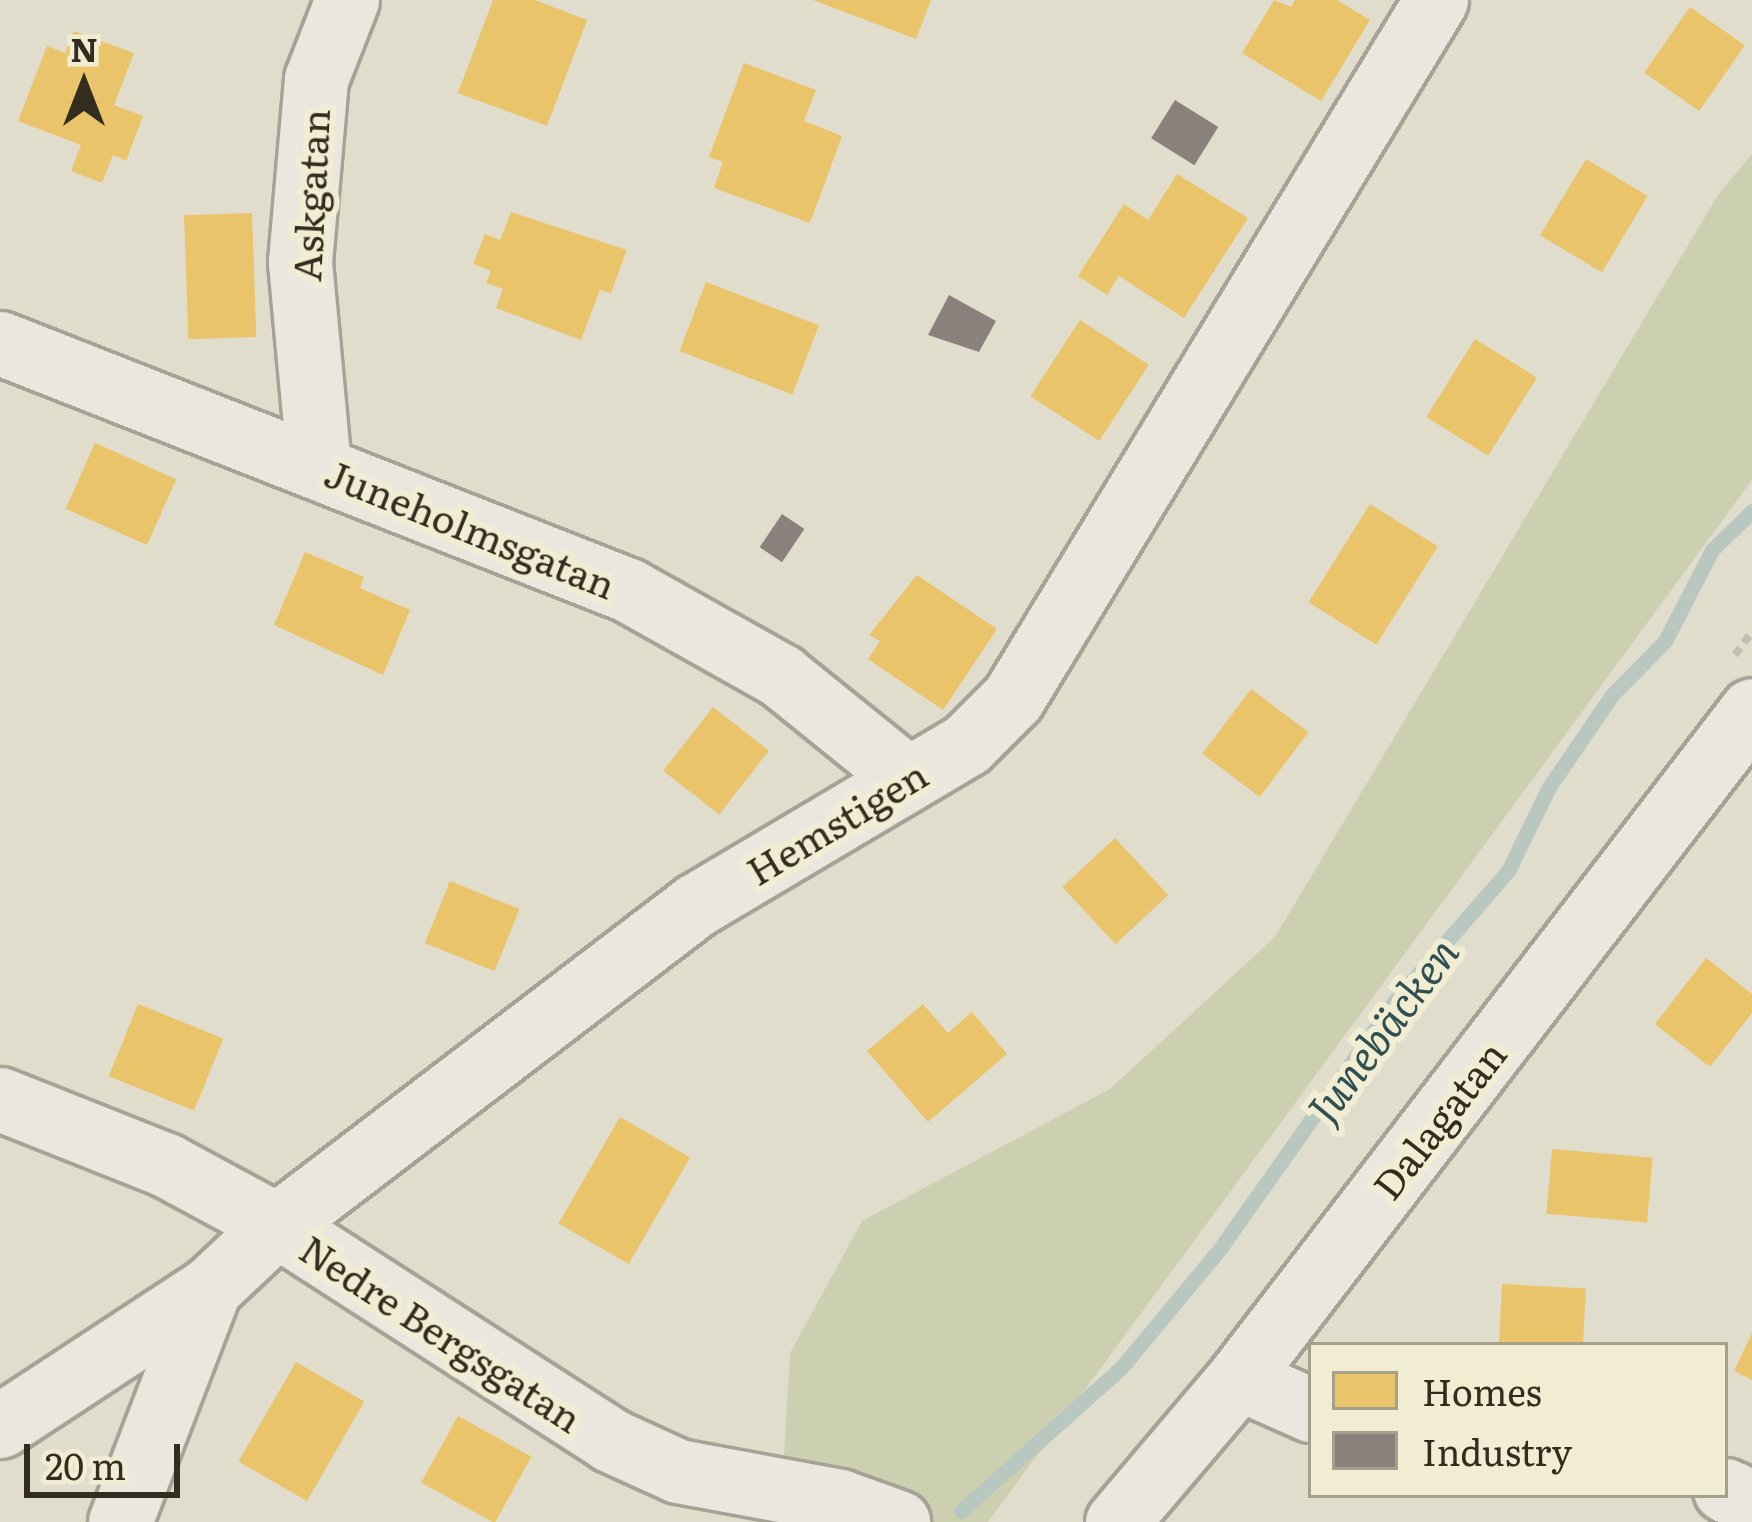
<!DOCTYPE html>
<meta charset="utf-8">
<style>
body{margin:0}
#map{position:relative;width:1752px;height:1522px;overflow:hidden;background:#e1ddcd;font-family:Literata,serif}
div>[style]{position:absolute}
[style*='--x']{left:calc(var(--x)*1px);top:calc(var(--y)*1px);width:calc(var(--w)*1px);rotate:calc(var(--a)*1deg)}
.green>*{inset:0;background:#ccd0b1}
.homes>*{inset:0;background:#e9c46a;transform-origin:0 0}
.industry>*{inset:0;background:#8a817c;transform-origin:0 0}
.stream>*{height:15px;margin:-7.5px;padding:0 7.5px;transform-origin:7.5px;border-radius:7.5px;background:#b8c7bf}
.path>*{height:8px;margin-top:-4px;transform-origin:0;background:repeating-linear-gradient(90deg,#c2beb5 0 9px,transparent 0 15px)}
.roads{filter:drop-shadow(3px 0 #a6a296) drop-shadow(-3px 0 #a6a296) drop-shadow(0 3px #a6a296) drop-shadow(0 -3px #a6a296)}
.minor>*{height:63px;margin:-31.5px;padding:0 31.5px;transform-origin:31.5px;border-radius:31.5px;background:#eae8de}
span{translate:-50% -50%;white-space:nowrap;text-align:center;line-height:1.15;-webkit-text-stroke:12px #f1edd3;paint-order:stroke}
.street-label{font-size:39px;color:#342c1f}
.water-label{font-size:42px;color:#304f52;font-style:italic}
.legend{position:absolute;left:1308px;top:1342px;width:420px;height:156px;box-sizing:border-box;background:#f1edd3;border:3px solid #a5a08b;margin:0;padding:15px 21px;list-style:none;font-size:36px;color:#342c1f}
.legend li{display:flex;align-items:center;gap:24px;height:60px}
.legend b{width:60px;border:3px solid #a5a08b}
.north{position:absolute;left:24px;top:24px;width:120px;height:120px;-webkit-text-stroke:9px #f1edd3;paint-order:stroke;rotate:0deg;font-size:33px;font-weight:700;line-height:48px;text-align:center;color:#342c1f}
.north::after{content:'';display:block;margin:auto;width:42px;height:54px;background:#342c1f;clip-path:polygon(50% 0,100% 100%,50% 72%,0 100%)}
.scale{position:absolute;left:24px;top:1444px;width:156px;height:54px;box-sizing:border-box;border:6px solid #342c1f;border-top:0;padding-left:15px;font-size:36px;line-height:42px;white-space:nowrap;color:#342c1f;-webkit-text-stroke:9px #f1edd3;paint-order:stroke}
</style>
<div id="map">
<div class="green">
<div style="clip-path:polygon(1752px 154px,1752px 480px,988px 1522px,780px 1522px,790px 1353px,862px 1221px,1110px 1089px,1275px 937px,1718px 195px)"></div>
</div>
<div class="homes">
<div style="clip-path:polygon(493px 0,535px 0,587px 20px,547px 126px,458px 93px)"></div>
<div style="clip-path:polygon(813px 0,931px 0,916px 39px)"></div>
<div style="clip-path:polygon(1274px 0,1291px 7px,1295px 0,1337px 0,1370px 20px,1321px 101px,1242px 53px)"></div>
<div style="left:1690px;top:7px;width:67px;height:80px;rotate:35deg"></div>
<div style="clip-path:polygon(74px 31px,134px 53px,114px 105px,143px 116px,126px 161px,113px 155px,102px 183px,71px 171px,81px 145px,18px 121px,47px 46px,65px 53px)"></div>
<div style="clip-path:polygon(744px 63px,816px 90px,804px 121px,842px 136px,810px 223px,714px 188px,723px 162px,709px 157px)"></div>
<div style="left:1586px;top:159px;width:72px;height:89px;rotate:31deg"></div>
<div style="clip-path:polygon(1177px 174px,1248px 218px,1184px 318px,1119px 276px,1107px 295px,1078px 276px,1124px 204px,1148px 220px)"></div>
<div style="clip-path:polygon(511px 212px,627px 250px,611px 293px,600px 290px,581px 340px,496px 308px,503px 289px,486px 283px,491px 271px,473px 264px,485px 234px,500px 240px)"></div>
<div style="left:252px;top:213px;width:124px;height:68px;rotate:88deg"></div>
<div style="left:706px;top:282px;width:121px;height:74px;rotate:21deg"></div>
<div style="left:1080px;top:320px;width:82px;height:91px;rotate:33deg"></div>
<div style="left:1475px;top:339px;width:73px;height:92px;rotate:32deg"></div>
<div style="left:95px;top:443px;width:89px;height:72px;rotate:24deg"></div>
<div style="left:1370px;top:504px;width:80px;height:116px;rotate:32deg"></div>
<div style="clip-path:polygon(305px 552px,364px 577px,360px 588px,410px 610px,383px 675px,274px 625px)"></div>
<div style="clip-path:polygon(917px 575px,997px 629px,943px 710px,868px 659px,880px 641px,869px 635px)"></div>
<div style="left:1251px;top:689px;width:72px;height:81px;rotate:37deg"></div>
<div style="left:713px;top:707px;width:71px;height:81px;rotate:38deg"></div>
<div style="left:1115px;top:838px;width:78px;height:72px;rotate:47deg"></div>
<div style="left:450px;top:881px;width:75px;height:67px;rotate:22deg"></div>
<div style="clip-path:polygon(1706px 958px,1752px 994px,1752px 1013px,1710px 1067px,1655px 1024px)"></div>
<div style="left:138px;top:1004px;width:92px;height:78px;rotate:22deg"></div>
<div style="clip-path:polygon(923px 1004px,948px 1033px,972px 1012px,1007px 1054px,928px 1122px,867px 1051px)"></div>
<div style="left:620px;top:1117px;width:81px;height:123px;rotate:30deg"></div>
<div style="left:1552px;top:1149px;width:101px;height:65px;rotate:5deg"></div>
<div style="left:1502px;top:1284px;width:84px;height:61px;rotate:3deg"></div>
<div style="clip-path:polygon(1752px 1333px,1752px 1380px,1734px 1371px)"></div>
<div style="left:296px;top:1362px;width:79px;height:115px;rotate:30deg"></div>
<div style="left:458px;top:1416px;width:84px;height:76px;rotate:29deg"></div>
</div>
<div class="industry">
<div style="left:1175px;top:100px;width:51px;height:45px;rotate:32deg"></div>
<div style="clip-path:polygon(949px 295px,996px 321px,979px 352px,928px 335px)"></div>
<div style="left:782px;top:514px;width:27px;height:40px;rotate:34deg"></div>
</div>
<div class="stream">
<div style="--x:961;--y:1511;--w:215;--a:-41.8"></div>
<div style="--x:1121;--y:1368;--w:153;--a:-50.3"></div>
<div style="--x:1219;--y:1250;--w:304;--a:-54.8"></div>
<div style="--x:1394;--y:1002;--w:174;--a:-49"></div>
<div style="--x:1508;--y:871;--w:93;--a:-64"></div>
<div style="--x:1549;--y:787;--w:112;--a:-55.6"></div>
<div style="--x:1612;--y:695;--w:76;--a:-45.5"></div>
<div style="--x:1665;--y:641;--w:102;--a:-62.7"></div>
<div style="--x:1712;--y:550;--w:56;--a:-44.3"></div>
</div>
<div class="path">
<div style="--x:1735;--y:655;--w:29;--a:-54"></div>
</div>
<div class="roads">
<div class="minor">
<div style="--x:0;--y:343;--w:675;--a:21.47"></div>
<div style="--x:628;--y:590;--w:176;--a:29.3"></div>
<div style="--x:781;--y:676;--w:161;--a:38.9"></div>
<div style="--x:319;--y:467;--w:206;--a:-95.3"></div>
<div style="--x:300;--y:262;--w:184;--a:-85"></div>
<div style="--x:316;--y:79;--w:85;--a:-68.6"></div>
<div style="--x:0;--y:1099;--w:179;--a:21.7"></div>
<div style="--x:166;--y:1165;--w:126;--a:28.4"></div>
<div style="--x:277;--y:1225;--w:396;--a:32.8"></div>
<div style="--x:610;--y:1440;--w:75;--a:24.5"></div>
<div style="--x:678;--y:1471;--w:165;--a:10.5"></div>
<div style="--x:840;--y:1501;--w:62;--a:19.9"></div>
<div style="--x:1239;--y:1378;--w:79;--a:24"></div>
<div style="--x:0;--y:1426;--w:251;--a:-33.3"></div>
<div style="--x:210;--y:1288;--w:92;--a:-43.2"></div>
<div style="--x:277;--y:1225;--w:527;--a:-37.37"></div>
<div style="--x:696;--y:905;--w:315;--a:-30.7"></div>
<div style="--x:967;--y:744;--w:65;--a:-45"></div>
<div style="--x:1013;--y:698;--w:816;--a:-58.78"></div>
<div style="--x:1725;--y:1490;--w:30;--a:24"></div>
<div style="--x:120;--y:1522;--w:251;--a:-69"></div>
<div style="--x:1117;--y:1522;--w:189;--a:-49.7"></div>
<div style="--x:1239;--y:1378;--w:842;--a:-52.48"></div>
</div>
</div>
<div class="street-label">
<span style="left:309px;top:195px;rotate:-87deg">Askgatan</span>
<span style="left:471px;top:527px;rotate:22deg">Juneholmsgatan</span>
<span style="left:836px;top:821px;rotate:-31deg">Hemstigen</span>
<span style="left:1438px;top:1119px;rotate:-52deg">Dalagatan</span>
<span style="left:442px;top:1332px;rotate:33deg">Nedre Bergsgatan</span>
</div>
<div class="water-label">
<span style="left:1381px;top:1029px;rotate:-53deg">Junebäcken</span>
</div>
<ul class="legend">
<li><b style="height:33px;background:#e9c46a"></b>Homes</li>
<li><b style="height:33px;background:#8a817c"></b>Industry</li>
</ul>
<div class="north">N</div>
<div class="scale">20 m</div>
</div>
